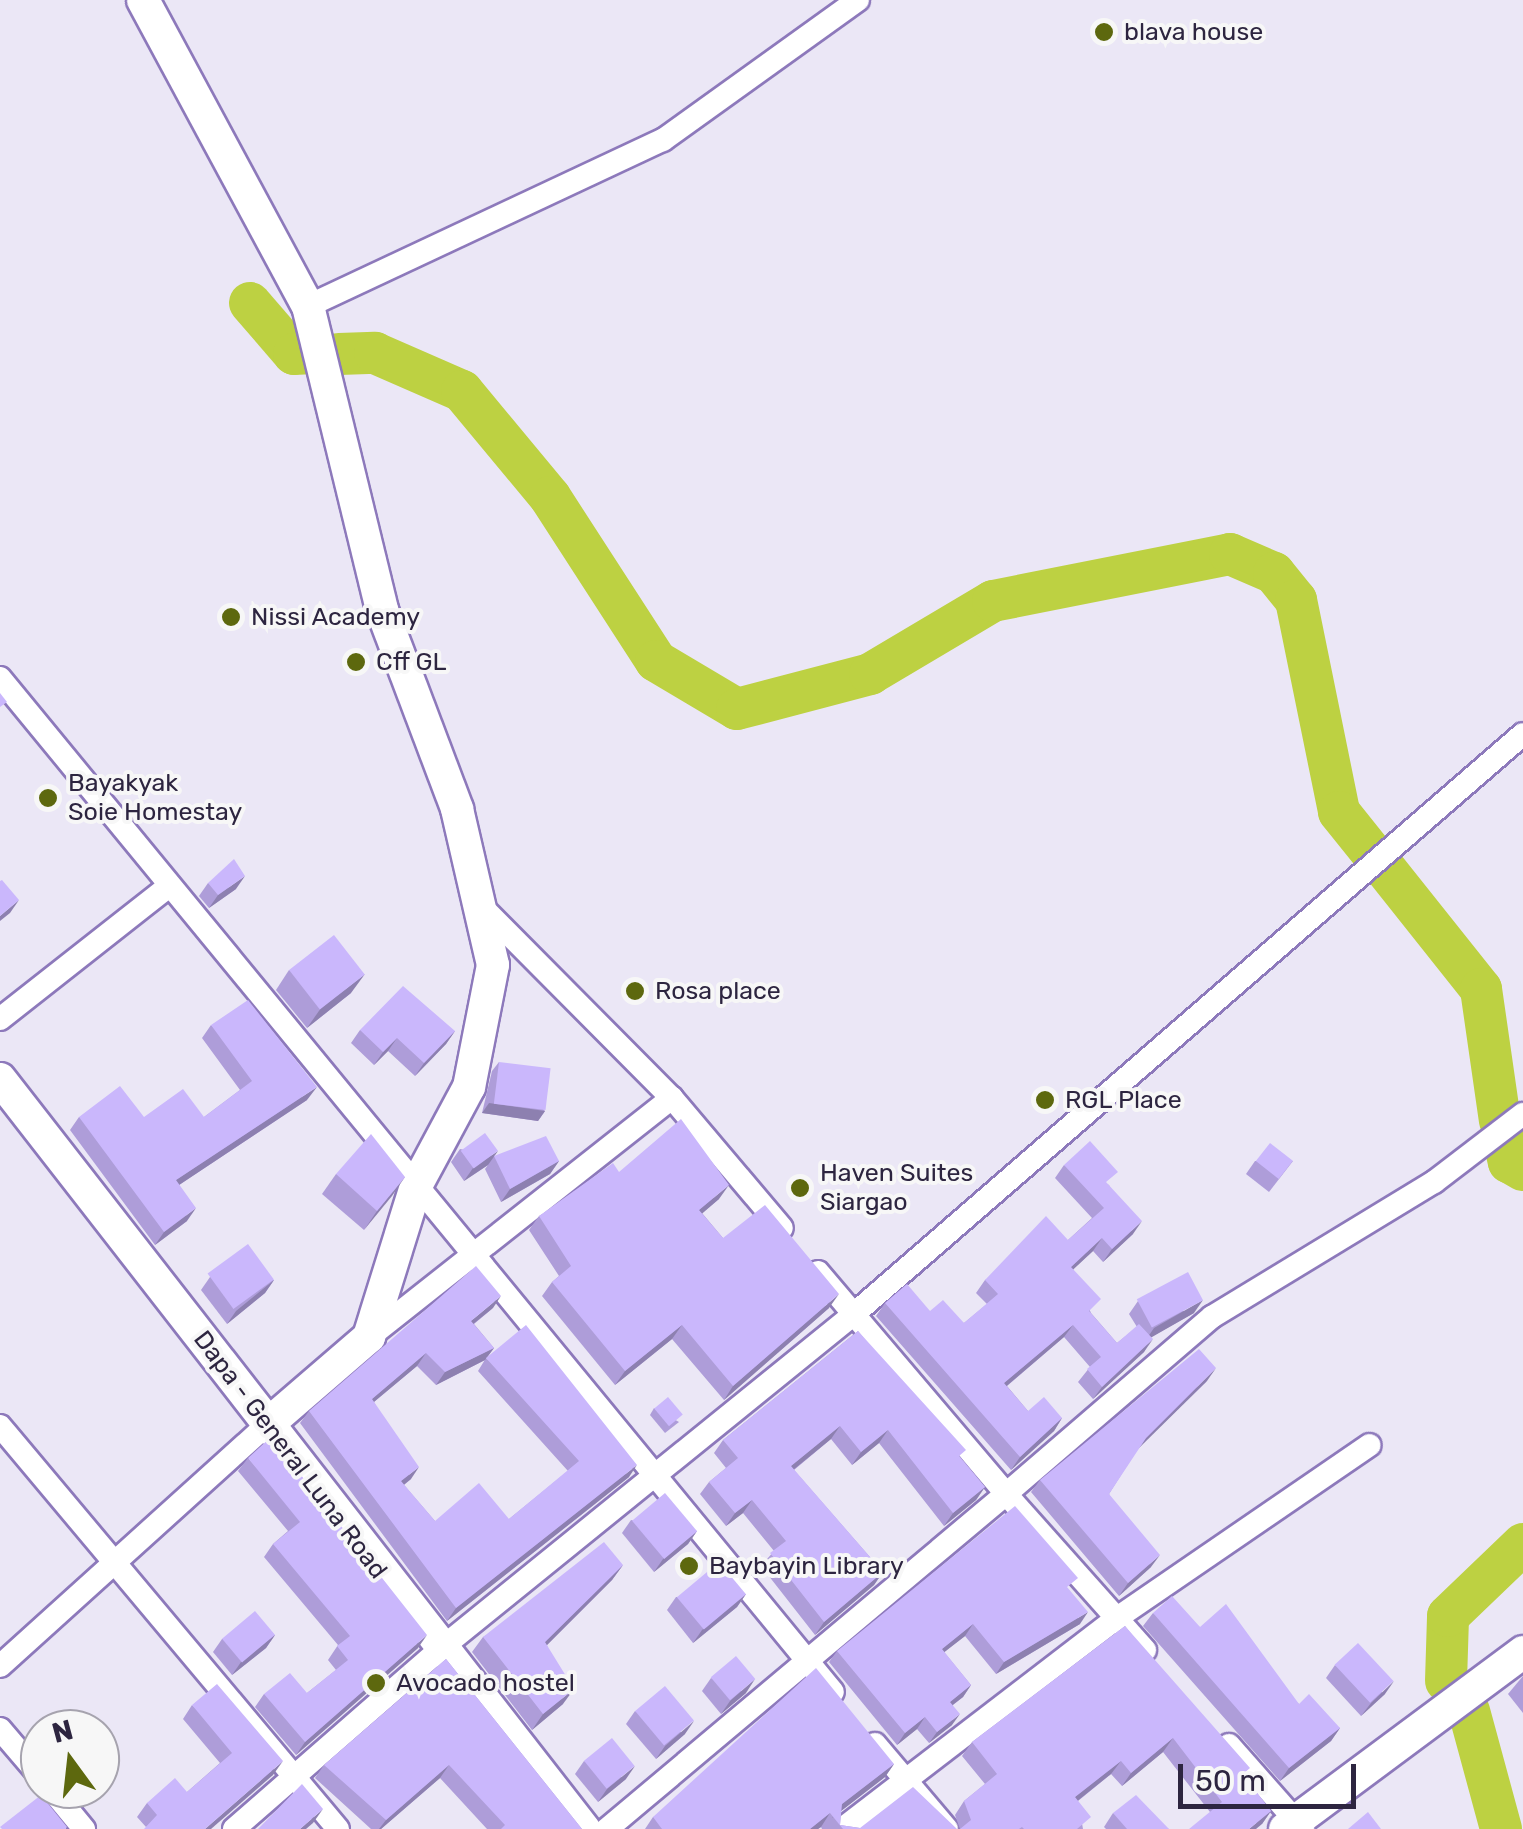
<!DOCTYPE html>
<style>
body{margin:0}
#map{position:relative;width:1523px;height:1829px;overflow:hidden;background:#ebe7f6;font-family:Rubik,sans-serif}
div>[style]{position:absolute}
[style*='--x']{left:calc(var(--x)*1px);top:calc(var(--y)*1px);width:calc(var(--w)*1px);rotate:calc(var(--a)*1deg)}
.river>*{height:42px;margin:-21px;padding:0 21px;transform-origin:21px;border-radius:21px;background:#bdd142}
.roads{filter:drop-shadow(2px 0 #8d79bb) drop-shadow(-2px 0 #8d79bb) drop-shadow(0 2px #8d79bb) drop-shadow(0 -2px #8d79bb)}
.street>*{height:22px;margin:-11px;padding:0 11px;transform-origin:11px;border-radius:11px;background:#fff}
.secondary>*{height:32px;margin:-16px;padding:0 16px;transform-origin:16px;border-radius:16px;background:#fff}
.wall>*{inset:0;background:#ae9dd9}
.shaded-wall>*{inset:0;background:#8d80b0}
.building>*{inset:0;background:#cab7fc;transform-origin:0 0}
.dots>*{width:28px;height:28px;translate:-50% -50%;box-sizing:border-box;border:5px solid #f7f7f7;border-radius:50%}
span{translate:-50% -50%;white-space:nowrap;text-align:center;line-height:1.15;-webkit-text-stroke:8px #f7f7f7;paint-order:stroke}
.poi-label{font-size:25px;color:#2d2540}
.left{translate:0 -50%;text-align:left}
.street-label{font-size:25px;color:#2d2540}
.north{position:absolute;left:20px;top:1709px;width:100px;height:100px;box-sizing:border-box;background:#f7f7f7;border:2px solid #a6a3ae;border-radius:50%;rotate:345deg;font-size:28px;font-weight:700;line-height:40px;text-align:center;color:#2d2540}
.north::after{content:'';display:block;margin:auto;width:35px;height:45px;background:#5d680e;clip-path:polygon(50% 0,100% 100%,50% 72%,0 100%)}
.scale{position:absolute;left:1178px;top:1764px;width:178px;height:45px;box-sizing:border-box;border:5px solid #2d2540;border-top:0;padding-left:12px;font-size:30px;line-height:35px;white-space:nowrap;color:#2d2540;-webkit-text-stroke:8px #f7f7f7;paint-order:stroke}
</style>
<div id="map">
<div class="river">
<div style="--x:250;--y:303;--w:67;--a:49.2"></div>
<div style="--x:294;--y:354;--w:19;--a:-3"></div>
<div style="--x:339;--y:354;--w:36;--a:-2"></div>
<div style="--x:375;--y:353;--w:95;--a:23.6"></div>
<div style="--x:462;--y:391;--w:138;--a:50.3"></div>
<div style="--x:550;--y:497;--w:195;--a:57.1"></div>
<div style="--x:656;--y:661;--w:94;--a:30.7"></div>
<div style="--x:737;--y:709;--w:138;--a:-14.7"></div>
<div style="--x:870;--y:674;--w:143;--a:-30.7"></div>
<div style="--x:993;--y:601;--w:242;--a:-11.2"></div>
<div style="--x:1230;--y:554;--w:48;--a:23.4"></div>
<div style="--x:1274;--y:573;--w:35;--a:51"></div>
<div style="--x:1296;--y:600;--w:216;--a:78.5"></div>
<div style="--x:1339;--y:812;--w:53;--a:51.2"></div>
<div style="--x:1387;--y:871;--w:151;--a:51.5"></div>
<div style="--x:1481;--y:989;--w:133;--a:81.8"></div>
<div style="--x:1504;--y:1141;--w:22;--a:77"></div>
<div style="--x:1509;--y:1162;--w:16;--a:30"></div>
<div style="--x:1446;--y:1681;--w:65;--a:-88.2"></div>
<div style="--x:1448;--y:1616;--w:104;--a:-43.8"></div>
<div style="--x:1469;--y:1711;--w:122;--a:74.8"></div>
</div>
<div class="roads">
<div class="street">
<div style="--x:308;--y:306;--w:392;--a:-25.1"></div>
<div style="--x:663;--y:140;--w:240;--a:-35.7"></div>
<div style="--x:0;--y:678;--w:1312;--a:50.6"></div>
<div style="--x:488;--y:913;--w:261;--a:45.2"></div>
<div style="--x:672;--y:1098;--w:170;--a:49.8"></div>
<div style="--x:0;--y:1019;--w:215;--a:-38.2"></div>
<div style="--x:818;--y:1272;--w:291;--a:49.7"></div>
<div style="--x:1006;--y:1494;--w:272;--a:-40.7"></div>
<div style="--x:1212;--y:1317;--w:260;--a:-31.3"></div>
<div style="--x:1434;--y:1182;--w:112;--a:-37.4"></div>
<div style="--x:369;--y:1337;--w:386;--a:-38.3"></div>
<div style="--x:0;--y:1426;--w:526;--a:50.01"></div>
<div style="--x:0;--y:1666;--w:360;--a:-42.1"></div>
<div style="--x:0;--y:1729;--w:62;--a:49.6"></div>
<div style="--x:875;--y:1744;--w:111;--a:49.7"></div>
<div style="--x:1229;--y:1745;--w:112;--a:48.6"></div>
<div style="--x:51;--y:1789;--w:52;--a:50.5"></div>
<div style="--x:234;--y:1829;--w:272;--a:-41.1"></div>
<div style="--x:439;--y:1650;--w:534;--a:-38.99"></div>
<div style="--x:854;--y:1314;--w:885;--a:-40.92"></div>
<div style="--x:607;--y:1829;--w:521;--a:-40.02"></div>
<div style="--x:1006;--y:1494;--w:209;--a:48.3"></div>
<div style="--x:842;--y:1829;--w:347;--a:-37.5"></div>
<div style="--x:1117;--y:1618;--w:306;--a:-34.4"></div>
</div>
<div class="secondary">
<div style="--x:143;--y:0;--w:348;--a:61.7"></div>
<div style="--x:308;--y:306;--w:313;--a:76.3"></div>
<div style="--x:382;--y:610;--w:213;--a:69.3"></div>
<div style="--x:457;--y:809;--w:160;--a:77"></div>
<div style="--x:493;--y:965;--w:124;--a:101.1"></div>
<div style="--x:469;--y:1087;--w:112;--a:118.2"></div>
<div style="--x:416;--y:1186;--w:158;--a:107.3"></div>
<div style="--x:369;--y:1337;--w:135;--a:139.2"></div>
<div style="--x:0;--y:1079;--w:951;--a:52.09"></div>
<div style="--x:1285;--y:1829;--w:297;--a:-36.6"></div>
</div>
</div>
<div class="wall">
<div style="clip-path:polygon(208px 883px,236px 889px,209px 908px,199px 896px)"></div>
<div style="clip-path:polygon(289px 970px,351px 993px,307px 1028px,276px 990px)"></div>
<div style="clip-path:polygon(211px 1025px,307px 1100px,179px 1185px,187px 1221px,155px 1245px,70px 1130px,79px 1117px,204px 1117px,240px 1090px,202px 1038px)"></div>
<div style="clip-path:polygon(360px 1030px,455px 1031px,446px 1044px,415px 1076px,388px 1051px,374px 1065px,351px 1043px)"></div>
<div style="clip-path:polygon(499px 1062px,545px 1111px,538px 1121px,482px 1113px,492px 1071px)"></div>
<div style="clip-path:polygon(460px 1149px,494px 1156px,559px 1161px,550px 1174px,501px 1202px,485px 1169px,488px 1165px,464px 1181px,451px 1162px)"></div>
<div style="clip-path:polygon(1255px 1161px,1293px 1161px,1269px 1192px,1246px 1174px)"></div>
<div style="clip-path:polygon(1064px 1165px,1109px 1185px,1133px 1234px,1103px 1262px,1093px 1251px,1073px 1269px,1091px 1313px,1117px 1343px,1137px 1327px,1129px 1314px,1138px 1301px,1194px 1313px,1151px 1337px,1144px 1352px,1093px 1399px,1078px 1382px,1090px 1367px,1064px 1337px,1007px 1386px,1028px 1411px,1062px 1418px,1054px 1431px,1011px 1470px,876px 1316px,885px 1303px,930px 1311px,964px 1323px,987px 1304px,976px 1293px,985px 1280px,1068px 1240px,1092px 1218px,1055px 1178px)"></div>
<div style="clip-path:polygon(619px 1172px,719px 1199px,702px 1213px,723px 1238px,829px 1308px,724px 1400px,672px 1339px,615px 1385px,542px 1296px,552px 1282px,559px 1276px,529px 1230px,539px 1216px)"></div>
<div style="clip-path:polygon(336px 1174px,405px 1177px,364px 1230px,322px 1194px)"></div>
<div style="clip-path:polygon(210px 1277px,274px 1280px,265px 1293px,227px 1324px,201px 1290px)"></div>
<div style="clip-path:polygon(493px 1308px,474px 1324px,494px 1348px,485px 1360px,436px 1385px,417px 1366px,374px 1402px,411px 1479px,404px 1485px,435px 1521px,509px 1519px,568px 1471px,478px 1371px,486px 1358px,629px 1477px,447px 1621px,300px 1423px,309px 1411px)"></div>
<div style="clip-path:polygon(858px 1331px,985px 1487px,976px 1500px,944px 1526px,879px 1443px,852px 1465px,831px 1439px,794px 1470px,883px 1572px,874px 1585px,815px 1635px,761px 1566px,774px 1551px,743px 1513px,726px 1526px,700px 1494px,709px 1482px,726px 1468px,714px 1453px,723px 1440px)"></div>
<div style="clip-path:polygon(1207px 1381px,1138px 1448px,1109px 1494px,1151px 1567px,1119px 1596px,1031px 1492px,1040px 1480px)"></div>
<div style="clip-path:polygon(654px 1408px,679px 1422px,665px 1433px,650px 1415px)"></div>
<div style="clip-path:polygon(248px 1458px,418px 1648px,296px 1755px,255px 1707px,264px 1694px,307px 1693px,336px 1670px,328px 1660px,338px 1645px,264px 1557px,273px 1544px,288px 1531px,238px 1471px)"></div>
<div style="clip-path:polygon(631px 1520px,697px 1531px,688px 1544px,654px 1572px,622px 1533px)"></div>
<div style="clip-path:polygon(623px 1565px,612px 1580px,547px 1645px,563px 1704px,532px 1730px,472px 1652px,483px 1637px)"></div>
<div style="clip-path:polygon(1069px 1590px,1080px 1624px,996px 1674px,965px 1636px,944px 1652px,971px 1685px,963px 1697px,953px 1705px,952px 1725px,929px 1743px,917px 1729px,897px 1745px,829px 1662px,837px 1651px)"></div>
<div style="clip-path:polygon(746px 1594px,737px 1607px,693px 1643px,667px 1610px,676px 1597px)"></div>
<div style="clip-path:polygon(1153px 1613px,1200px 1627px,1299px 1704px,1340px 1728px,1331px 1741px,1280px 1781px,1143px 1626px)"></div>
<div style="clip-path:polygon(1125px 1626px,1271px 1811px,1262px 1824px,1210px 1812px,1163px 1752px,1122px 1786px,1111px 1774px,1078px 1801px,1083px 1829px,960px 1829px,955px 1815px,964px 1801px,985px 1784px,962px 1756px,972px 1742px)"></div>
<div style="clip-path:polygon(275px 1635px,266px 1648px,232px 1675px,213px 1652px,222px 1639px)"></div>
<div style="clip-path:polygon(446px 1659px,582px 1829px,487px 1829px,440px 1778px,381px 1829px,371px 1829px,315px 1778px,324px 1765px)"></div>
<div style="clip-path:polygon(1335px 1665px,1385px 1694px,1361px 1716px,1326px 1678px)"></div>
<div style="clip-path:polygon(1523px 1676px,1523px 1713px,1508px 1694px)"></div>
<div style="clip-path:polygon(711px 1678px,746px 1693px,721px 1714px,702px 1691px)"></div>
<div style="clip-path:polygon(192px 1705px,273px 1775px,146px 1827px,137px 1817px,147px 1803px,187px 1792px,220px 1763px,183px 1719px)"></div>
<div style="clip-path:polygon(635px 1711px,685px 1734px,656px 1759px,626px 1724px)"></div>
<div style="clip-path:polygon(584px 1761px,626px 1779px,598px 1802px,575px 1774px)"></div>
<div style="clip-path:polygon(894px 1764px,885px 1777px,841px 1811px,840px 1825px,860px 1828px,957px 1829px,822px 1829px,821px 1827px,818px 1829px,645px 1829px,653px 1817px)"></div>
<div style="clip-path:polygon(1113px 1813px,1169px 1829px,1106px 1829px,1104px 1827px)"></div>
</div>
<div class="shaded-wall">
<div style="clip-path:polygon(245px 876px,236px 889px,209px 908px,218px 895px)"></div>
<div style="clip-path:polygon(19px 900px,10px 913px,0 921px,0 916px)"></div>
<div style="clip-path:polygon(365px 974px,351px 993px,307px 1028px,321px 1008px)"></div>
<div style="clip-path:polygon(455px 1031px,446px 1044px,415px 1076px,424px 1063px)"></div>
<div style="clip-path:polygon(397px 1038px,388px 1051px,374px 1065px,383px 1052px)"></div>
<div style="clip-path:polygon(317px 1087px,307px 1100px,167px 1193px,176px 1180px)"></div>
<div style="clip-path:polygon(489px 1103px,545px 1111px,538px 1121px,482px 1113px)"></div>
<div style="clip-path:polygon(498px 1151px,488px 1165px,464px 1181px,473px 1168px)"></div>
<div style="clip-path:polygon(559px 1161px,550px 1174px,501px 1202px,510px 1189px)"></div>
<div style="clip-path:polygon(405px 1177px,392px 1196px,364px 1230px,377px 1211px)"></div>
<div style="clip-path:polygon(729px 1185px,719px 1199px,690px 1224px,699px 1210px)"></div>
<div style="clip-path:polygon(196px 1208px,187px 1221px,155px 1245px,164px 1232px)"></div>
<div style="clip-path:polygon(1142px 1221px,1133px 1234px,1103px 1262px,1112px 1249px)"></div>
<div style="clip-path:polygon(1102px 1238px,1093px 1251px,1062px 1280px,1071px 1267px)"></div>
<div style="clip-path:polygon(274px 1280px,265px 1293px,227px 1324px,236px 1311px)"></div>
<div style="clip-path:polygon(839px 1294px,829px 1308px,724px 1400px,733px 1386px)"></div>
<div style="clip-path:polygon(501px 1296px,493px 1308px,462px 1333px,471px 1321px)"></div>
<div style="clip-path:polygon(1203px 1300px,1194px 1313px,1145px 1341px,1154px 1328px)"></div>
<div style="clip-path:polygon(682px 1325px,672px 1339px,615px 1385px,625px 1371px)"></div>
<div style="clip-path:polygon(1073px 1325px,1064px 1337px,996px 1395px,1004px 1383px)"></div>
<div style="clip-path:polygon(1153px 1339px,1144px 1352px,1093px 1399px,1102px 1387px)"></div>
<div style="clip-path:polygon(494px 1348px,485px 1360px,436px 1385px,445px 1372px)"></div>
<div style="clip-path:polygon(426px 1353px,417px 1366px,363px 1411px,372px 1399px)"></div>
<div style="clip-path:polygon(1216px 1368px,1207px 1381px,1137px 1450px,1146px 1438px)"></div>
<div style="clip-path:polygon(1062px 1418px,1054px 1431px,1011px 1470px,1020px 1457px)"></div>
<div style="clip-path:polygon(840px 1426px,831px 1439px,782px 1479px,791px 1466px)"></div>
<div style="clip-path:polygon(888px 1430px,879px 1443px,852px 1465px,861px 1452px)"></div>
<div style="clip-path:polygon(637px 1465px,629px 1477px,447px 1621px,456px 1608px)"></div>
<div style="clip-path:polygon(419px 1467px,411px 1479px,392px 1494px,401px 1481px)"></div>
<div style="clip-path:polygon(985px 1487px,976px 1500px,944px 1526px,953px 1513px)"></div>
<div style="clip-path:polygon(752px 1500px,743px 1513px,726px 1526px,735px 1513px)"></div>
<div style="clip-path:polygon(697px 1531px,688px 1544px,654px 1572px,663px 1559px)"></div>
<div style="clip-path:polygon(1160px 1555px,1151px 1567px,1119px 1596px,1128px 1583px)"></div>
<div style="clip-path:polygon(623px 1565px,612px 1580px,535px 1657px,545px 1642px)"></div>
<div style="clip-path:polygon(883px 1572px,874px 1585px,815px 1635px,824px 1622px)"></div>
<div style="clip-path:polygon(746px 1594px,737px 1607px,693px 1643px,702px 1630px)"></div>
<div style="clip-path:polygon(1088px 1612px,1080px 1624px,996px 1674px,1004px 1662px)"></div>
<div style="clip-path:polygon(973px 1624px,965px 1636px,933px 1661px,942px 1649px)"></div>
<div style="clip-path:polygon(275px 1635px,266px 1648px,232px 1675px,241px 1662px)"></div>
<div style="clip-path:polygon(427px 1635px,418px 1648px,296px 1755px,305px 1742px)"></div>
<div style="clip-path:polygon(755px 1679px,746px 1693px,721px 1714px,730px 1701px)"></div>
<div style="clip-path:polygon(1394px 1681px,1385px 1694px,1361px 1716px,1371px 1703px)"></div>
<div style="clip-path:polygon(971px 1685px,963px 1697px,942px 1713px,950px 1702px)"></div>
<div style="clip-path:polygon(574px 1689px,563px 1704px,532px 1730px,543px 1714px)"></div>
<div style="clip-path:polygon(960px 1714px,952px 1725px,929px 1743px,937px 1732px)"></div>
<div style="clip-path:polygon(925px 1717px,917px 1729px,897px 1745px,905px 1733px)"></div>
<div style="clip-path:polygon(694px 1721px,685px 1734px,656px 1759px,665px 1746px)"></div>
<div style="clip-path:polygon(1340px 1728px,1331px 1741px,1280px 1781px,1289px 1768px)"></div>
<div style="clip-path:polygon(1173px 1738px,1163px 1752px,1122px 1786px,1131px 1773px)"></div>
<div style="clip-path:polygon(283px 1761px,273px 1775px,211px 1829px,205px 1829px)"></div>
<div style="clip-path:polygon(1121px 1761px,1111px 1774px,1066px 1810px,1075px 1797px)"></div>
<div style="clip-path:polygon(894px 1764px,885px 1777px,832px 1818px,842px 1804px)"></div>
<div style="clip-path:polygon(449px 1765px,440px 1778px,381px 1829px,379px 1829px,386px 1820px)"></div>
<div style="clip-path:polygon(635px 1766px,626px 1779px,598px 1802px,607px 1789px)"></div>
<div style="clip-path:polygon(323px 1809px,313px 1823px,306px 1829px,300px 1829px)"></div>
<div style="clip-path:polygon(1271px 1811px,1262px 1824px,1256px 1829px,1249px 1829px)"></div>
<div style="clip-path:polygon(830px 1813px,821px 1827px,818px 1829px,810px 1829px)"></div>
</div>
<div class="building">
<div style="clip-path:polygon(0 693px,7px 702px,0 707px)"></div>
<div style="clip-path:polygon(234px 859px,245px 876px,218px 895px,208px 883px)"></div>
<div style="clip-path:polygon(2px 880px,19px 900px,0 916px,0 881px)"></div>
<div style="left:334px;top:935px;width:50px;height:57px;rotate:52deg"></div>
<div style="clip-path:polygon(403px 986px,455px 1031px,424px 1063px,397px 1038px,383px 1052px,360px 1030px)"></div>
<div style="clip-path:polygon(248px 1000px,317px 1087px,176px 1180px,196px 1208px,164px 1232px,79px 1117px,120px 1086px,144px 1117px,183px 1089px,204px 1117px,252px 1081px,211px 1025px)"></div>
<div style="left:499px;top:1062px;width:52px;height:42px;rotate:7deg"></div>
<div style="clip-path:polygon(681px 1119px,729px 1185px,699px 1210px,723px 1238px,765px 1205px,839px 1294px,733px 1386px,682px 1325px,625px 1371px,552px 1282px,571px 1266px,539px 1216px,613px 1163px,619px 1172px)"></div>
<div style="left:485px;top:1133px;width:22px;height:30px;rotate:54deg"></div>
<div style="clip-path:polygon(371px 1134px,405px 1177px,377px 1211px,336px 1174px)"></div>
<div style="clip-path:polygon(546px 1136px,559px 1161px,510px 1189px,494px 1156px)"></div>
<div style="clip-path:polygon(1090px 1141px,1118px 1172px,1106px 1182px,1142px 1221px,1112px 1249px,1102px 1238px,1071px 1267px,1101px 1299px,1089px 1311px,1117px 1343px,1139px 1324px,1153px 1339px,1102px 1387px,1087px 1369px,1101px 1357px,1073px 1325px,1004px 1383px,1028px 1411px,1044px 1397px,1062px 1418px,1020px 1457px,885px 1303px,907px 1284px,930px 1311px,943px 1300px,964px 1323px,998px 1294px,985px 1280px,1046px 1216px,1068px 1240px,1104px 1208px,1064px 1165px)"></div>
<div style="left:1270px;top:1143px;width:29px;height:23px;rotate:38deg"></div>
<div style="left:248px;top:1244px;width:44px;height:50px;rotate:54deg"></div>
<div style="clip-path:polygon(476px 1266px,501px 1296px,471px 1321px,494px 1348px,445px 1372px,426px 1353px,372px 1399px,419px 1467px,401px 1481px,435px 1521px,479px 1483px,509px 1519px,579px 1461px,486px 1358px,526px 1325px,637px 1465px,456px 1608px,309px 1411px)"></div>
<div style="left:1188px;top:1272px;width:32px;height:58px;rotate:62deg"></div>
<div style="clip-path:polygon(858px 1331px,966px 1450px,959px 1456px,985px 1487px,953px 1513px,888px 1430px,861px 1452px,840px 1426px,791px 1466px,883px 1572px,824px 1622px,770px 1553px,786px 1541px,752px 1500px,735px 1513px,709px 1482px,738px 1458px,723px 1440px)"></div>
<div style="clip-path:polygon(1199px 1349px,1216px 1368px,1146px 1438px,1109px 1494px,1160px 1555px,1128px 1583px,1040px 1480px)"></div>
<div style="left:668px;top:1397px;width:23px;height:18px;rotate:50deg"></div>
<div style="clip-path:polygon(271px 1437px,427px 1635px,305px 1742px,264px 1694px,290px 1673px,307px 1693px,348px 1660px,337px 1646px,350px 1636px,273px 1544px,300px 1522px,248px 1458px)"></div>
<div style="left:665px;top:1493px;width:50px;height:43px;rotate:50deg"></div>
<div style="clip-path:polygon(1015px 1506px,1078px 1578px,1067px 1587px,1088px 1612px,1004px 1662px,973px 1624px,942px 1649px,971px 1685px,950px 1702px,960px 1714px,937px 1732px,925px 1717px,905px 1733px,837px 1651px)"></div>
<div style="clip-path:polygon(604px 1542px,623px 1565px,545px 1642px,574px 1689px,543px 1714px,483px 1637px)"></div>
<div style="left:719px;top:1562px;width:42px;height:55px;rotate:50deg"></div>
<div style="clip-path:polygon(1172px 1596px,1200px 1627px,1226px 1604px,1299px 1704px,1309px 1694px,1340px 1728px,1289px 1768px,1153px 1613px)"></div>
<div style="left:255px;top:1611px;width:31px;height:43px;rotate:50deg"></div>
<div style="clip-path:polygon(1125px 1626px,1250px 1768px,1243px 1774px,1271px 1811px,1249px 1829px,1189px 1829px,1222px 1802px,1173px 1738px,1131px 1773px,1121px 1761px,1075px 1797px,1091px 1817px,1077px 1829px,1024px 1829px,1022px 1827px,1019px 1829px,960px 1829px,971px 1820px,964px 1801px,997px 1774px,972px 1742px)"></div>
<div style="left:1358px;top:1643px;width:52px;height:32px;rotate:47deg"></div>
<div style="left:736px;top:1656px;width:30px;height:33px;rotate:50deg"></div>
<div style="clip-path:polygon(446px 1659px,582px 1829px,501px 1829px,505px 1825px,449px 1765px,386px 1820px,324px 1765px)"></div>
<div style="clip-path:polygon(816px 1668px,894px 1764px,842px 1804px,840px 1825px,860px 1828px,913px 1787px,957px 1829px,843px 1829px,830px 1813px,810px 1829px,662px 1829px,653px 1817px)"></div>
<div style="clip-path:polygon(217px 1684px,283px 1761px,205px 1829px,144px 1829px,157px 1815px,147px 1803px,175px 1778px,187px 1792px,232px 1753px,192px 1705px)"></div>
<div style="left:665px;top:1686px;width:45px;height:39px;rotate:50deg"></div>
<div style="left:612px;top:1738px;width:36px;height:36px;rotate:51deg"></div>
<div style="clip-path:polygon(302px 1784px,323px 1809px,300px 1829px,258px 1829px)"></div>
<div style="clip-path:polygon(41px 1795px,67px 1827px,65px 1829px,2px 1829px,0 1827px)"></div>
<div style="clip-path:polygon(1136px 1795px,1169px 1829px,1127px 1829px,1113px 1813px)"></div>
<div style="clip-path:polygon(1368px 1812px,1381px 1829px,1348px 1829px)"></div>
</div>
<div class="dots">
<div style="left:1104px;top:32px;background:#5d680e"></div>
<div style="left:231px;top:617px;background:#5d680e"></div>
<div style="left:356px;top:662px;background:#5d680e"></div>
<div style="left:48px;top:798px;background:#5d680e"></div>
<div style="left:635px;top:991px;background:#5d680e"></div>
<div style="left:1045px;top:1100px;background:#5d680e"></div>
<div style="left:800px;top:1188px;background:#5d680e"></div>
<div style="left:689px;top:1566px;background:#5d680e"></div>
<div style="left:376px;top:1683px;background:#5d680e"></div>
</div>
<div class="poi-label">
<span class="left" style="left:1124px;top:32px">blava house</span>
<span class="left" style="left:251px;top:617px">Nissi Academy</span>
<span class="left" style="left:376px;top:662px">Cff GL</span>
<span class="left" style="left:68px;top:798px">Bayakyak<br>Soie Homestay</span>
<span class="left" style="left:655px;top:991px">Rosa place</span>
<span class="left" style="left:1065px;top:1100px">RGL Place</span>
<span class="left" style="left:820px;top:1188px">Haven Suites<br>Siargao</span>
<span class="left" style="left:709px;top:1566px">Baybayin Library</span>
<span class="left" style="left:396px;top:1683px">Avocado hostel</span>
</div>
<div class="street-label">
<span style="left:290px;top:1455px;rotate:53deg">Dapa - General Luna Road</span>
</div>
<div class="north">N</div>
<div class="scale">50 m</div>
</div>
